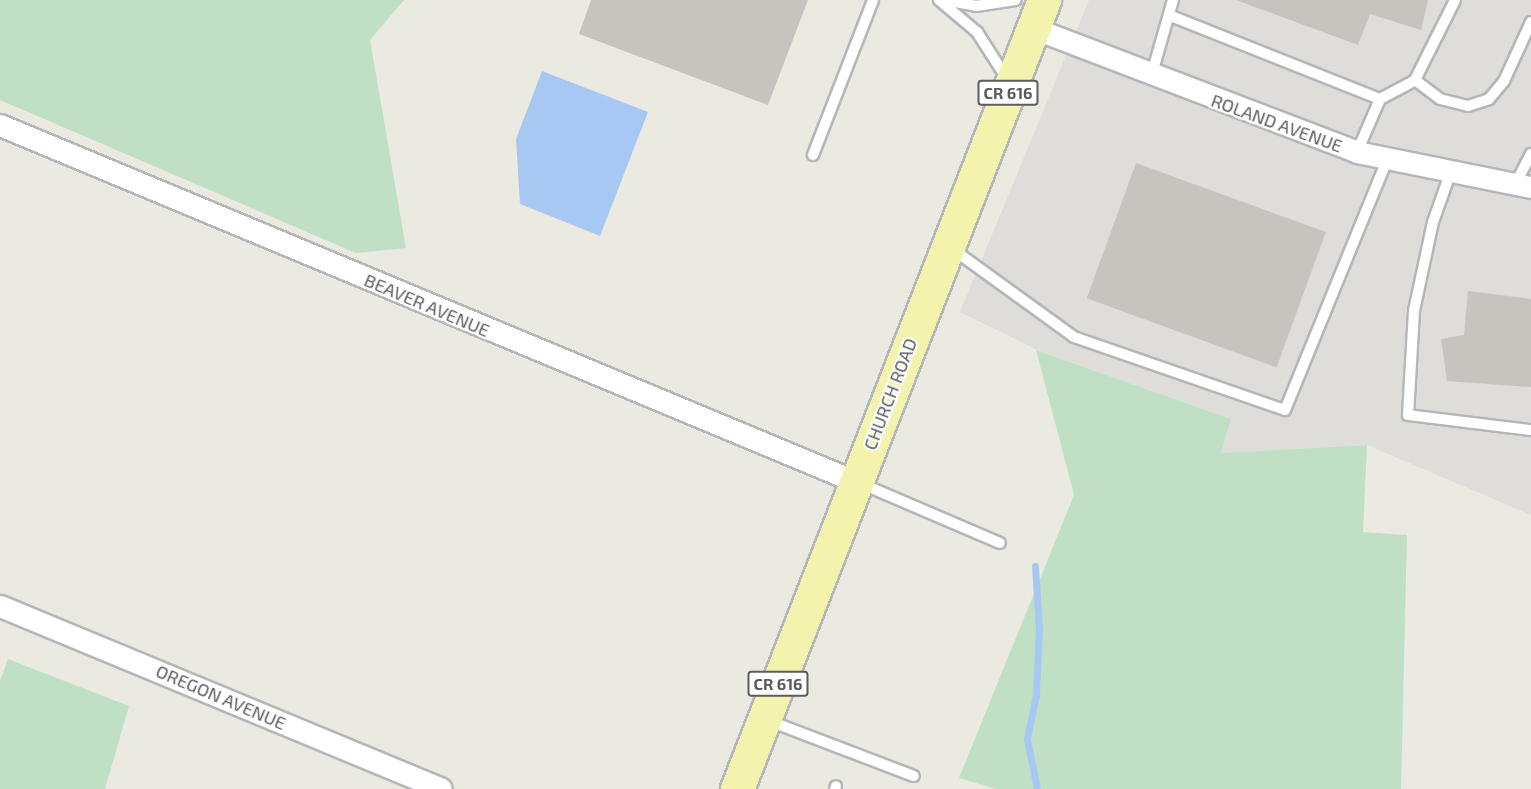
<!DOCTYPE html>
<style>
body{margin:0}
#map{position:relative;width:1531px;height:789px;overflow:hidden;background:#ebeae1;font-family:"Exo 2",sans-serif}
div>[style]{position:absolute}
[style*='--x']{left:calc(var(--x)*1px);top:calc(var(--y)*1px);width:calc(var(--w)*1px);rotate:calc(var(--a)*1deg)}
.industrial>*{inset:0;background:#deddd9}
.green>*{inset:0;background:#c0e0c5}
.water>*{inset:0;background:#a8c8f4}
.stream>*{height:7px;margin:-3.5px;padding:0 3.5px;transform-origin:3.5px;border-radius:3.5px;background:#a8c8f4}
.building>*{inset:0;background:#c6c4be;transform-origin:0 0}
.roads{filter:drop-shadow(2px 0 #b4b6ba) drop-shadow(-2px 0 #b4b6ba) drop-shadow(0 2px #b4b6ba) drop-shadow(0 -2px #b4b6ba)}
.lane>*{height:10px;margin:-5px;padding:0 5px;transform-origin:5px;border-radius:5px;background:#fff}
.street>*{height:21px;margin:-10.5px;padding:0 10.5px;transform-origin:10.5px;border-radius:10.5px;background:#fff}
.primary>*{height:33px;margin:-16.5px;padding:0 16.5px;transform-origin:16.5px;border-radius:16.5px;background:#f4f3ad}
span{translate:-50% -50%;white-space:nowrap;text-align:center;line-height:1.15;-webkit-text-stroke:4.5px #fff;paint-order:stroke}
.shield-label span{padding:2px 4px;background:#fff;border:2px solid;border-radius:4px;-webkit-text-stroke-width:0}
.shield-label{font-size:16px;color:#5a5c60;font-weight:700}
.street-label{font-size:18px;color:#5a5c60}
</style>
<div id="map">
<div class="industrial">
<div style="clip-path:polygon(1089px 0,1531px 0,1531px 515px,1367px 445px,1220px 453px,1231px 419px,1037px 350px,960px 312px)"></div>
</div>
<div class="green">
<div style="clip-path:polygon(0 0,404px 0,370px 40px,406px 248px,356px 253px,0 100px)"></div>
<div style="clip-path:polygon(1036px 350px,1231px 419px,1221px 453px,1367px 445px,1363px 532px,1407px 535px,1401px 789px,996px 789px,959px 778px,1074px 495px)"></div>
<div style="clip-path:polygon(8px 659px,129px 706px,105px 789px,0 789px,0 681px)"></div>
</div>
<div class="water">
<div style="clip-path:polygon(542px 71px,648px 112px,600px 236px,520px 204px,516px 139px)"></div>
</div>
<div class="stream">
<div style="--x:1035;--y:566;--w:63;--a:86.4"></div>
<div style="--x:1039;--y:629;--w:66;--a:92.6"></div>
<div style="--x:1036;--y:695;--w:45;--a:101.6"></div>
<div style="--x:1027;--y:739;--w:51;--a:78.7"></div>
</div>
<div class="building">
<div style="clip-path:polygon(591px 0,808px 0,768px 105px,579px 34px)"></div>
<div style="clip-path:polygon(1236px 0,1428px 0,1421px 30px,1370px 14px,1358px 45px)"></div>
<div style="left:1136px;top:163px;width:202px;height:144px;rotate:20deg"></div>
<div style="clip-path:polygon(1468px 291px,1531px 299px,1531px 387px,1447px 381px,1441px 339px,1464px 335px)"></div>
</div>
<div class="roads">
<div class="lane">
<div style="--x:939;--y:0;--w:50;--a:40.1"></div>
<div style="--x:977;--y:32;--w:56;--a:57.4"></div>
<div style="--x:943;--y:0;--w:34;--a:10"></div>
<div style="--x:976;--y:6;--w:40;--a:-8.5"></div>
<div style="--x:1171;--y:16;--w:225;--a:21.7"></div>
<div style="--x:1151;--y:77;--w:80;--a:-74.1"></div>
<div style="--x:1415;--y:80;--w:31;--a:37"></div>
<div style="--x:1440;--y:99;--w:29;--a:14"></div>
<div style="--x:1468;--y:106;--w:22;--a:-18"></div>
<div style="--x:1489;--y:99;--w:23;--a:-50"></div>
<div style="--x:1504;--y:81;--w:65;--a:-65.4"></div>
<div style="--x:1357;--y:152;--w:58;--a:-66.5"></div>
<div style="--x:1380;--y:99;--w:40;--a:-28"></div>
<div style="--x:1415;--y:80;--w:89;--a:-63.4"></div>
<div style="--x:813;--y:155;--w:166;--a:-68.8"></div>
<div style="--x:1450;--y:174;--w:51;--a:109.5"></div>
<div style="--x:1433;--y:222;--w:91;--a:102.1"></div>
<div style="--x:1414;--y:311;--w:104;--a:93.3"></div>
<div style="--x:1408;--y:415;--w:124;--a:7"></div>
<div style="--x:1515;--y:185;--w:35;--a:-63"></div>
<div style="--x:951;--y:248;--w:152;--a:35.9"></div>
<div style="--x:1074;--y:337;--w:223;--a:19.1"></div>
<div style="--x:1285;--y:410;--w:270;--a:-67.8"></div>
<div style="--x:860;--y:483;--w:152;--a:23.2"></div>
<div style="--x:767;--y:720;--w:157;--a:20.9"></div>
<div style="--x:835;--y:789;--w:3;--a:-72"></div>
</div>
<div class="street">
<div style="--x:1033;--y:28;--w:347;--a:20.9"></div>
<div style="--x:1357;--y:152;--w:177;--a:11.4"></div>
<div style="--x:0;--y:125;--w:928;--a:22.62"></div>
<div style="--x:0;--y:606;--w:477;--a:22.5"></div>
</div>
<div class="primary">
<div style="--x:737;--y:789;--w:847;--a:-68.74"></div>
</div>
</div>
<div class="shield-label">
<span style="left:1008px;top:93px">CR 616</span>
<span style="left:778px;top:684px">CR 616</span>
</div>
<div class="street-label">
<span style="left:1277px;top:123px;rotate:20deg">ROLAND AVENUE</span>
<span style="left:427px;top:305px;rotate:23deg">BEAVER AVENUE</span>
<span style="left:890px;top:394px;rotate:-69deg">CHURCH ROAD</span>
<span style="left:221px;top:697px;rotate:23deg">OREGON AVENUE</span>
</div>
</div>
